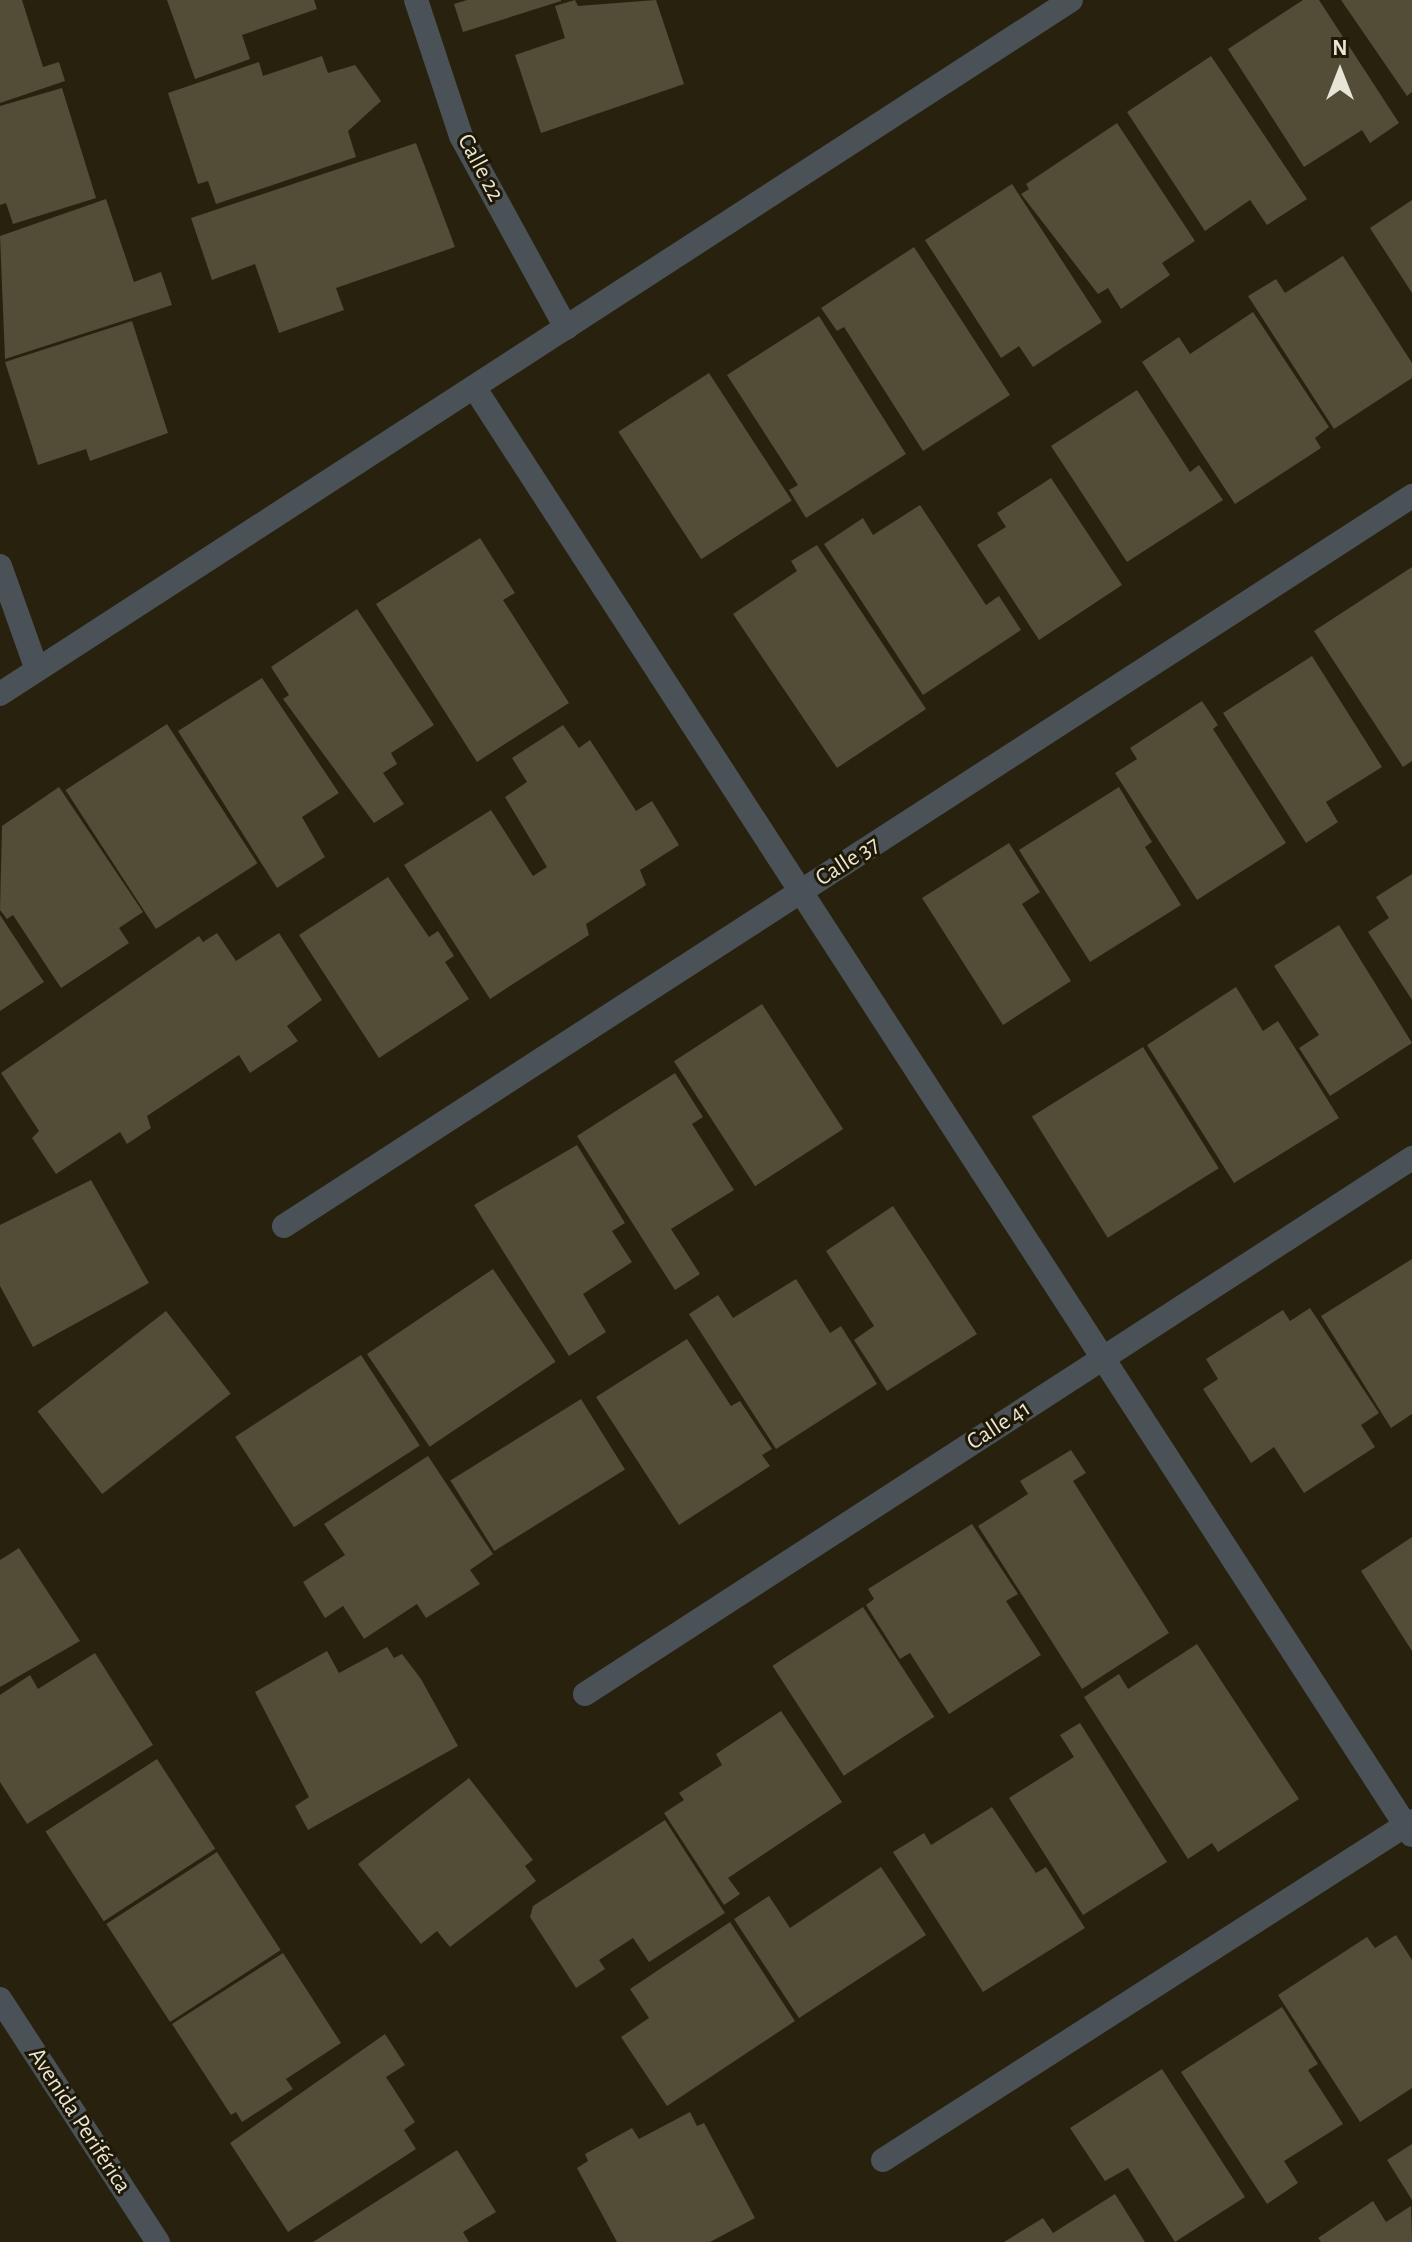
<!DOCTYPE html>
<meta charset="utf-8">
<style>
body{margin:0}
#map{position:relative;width:1412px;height:2242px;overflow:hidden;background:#27210e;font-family:"Alegreya Sans",sans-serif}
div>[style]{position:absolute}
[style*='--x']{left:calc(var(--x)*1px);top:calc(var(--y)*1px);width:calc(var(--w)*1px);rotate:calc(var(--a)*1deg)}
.building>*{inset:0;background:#534c37;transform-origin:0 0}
.street>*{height:24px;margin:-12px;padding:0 12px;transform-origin:12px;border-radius:12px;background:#4a5258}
span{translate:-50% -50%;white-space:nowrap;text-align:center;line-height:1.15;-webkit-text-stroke:6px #1e1805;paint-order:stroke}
.street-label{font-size:24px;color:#e8e4d8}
.north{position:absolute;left:1300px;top:32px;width:80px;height:80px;-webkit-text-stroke:6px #1e1805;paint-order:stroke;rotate:0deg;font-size:22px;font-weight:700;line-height:32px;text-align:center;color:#e8e4d8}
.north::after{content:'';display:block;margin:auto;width:28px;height:36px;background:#e8e4d8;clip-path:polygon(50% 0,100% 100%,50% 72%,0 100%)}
</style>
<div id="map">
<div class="building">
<div style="clip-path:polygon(0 0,22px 0,43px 67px,59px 62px,65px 81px,0 103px)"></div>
<div style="clip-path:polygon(167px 0,314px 0,317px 9px,242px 35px,250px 59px,195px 79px)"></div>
<div style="clip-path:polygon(467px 0,561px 0,561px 1px,463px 32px,454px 4px)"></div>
<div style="clip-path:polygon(575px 0,578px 6px,656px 0,684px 84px,541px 133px,515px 55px,565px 38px,555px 6px)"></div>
<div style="clip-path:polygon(1303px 0,1319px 0,1399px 123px,1370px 143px,1362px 130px,1304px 167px,1228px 49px)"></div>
<div style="clip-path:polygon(1341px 0,1412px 0,1412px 92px,1407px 96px)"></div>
<div style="clip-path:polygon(322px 56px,328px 73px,355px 65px,381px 101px,348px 131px,356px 157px,216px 204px,208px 181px,198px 184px,168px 93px,259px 62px,263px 76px)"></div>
<div style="clip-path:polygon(1211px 56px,1307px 199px,1267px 225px,1250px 200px,1205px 231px,1127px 112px)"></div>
<div style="clip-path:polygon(62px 88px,96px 198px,13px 224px,6px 203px,0 205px,0 106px)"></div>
<div style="clip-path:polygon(1117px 123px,1195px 241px,1162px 263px,1170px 275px,1121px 309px,1108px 288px,1098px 294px,1021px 194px,1029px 189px,1026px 184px)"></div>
<div style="clip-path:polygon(416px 143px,455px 247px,336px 288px,344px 310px,279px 333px,255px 264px,212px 280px,191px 218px)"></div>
<div style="clip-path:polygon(1012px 184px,1102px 322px,1033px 367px,1019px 346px,1001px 358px,925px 240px)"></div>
<div style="clip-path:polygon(106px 199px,134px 282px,161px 272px,172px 305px,5px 359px,0 236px)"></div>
<div style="clip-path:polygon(1412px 200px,1412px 293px,1370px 228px)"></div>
<div style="clip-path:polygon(914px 247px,1010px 395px,923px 451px,844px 327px,837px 331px,821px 308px)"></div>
<div style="clip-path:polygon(1343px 256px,1412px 363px,1412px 378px,1334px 429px,1248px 296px,1276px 279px,1285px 293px)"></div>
<div style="clip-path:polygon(1253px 312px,1329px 427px,1315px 438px,1321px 448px,1235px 504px,1142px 362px,1179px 337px,1190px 354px)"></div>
<div style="clip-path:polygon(819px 316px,906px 454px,806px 518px,789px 490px,798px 485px,727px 375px)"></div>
<div style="clip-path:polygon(132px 321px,168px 433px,90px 461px,86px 449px,38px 465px,5px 362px)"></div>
<div style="left:709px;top:373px;width:152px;height:108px;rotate:57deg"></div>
<div style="clip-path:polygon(1137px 390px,1190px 472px,1199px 465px,1223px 500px,1127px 562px,1051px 446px)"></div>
<div style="clip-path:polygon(1051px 478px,1122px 585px,1039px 640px,977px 545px,1006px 527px,997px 513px)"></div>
<div style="clip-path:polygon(920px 505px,986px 605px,999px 596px,1021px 630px,923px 695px,824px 544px,863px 518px,873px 535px)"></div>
<div style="clip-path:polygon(480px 538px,515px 593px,503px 600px,569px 703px,477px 762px,376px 604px)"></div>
<div style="clip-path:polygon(817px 545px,926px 709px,837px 768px,733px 614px,797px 571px,791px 561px)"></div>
<div style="clip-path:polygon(1412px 567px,1412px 761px,1403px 767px,1314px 631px)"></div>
<div style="clip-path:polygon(357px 609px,434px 725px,391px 753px,397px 764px,383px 773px,404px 804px,374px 823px,283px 699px,289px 695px,271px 667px)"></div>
<div style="clip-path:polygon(1312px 656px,1382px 767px,1326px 802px,1338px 822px,1306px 843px,1223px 713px)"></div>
<div style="clip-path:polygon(262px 678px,339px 793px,302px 817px,325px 857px,277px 888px,178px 731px)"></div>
<div style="clip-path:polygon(1202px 701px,1218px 725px,1213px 729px,1286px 843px,1197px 900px,1115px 773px,1137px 759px,1130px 748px)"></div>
<div style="left:167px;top:724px;width:166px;height:121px;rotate:57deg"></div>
<div style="clip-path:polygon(563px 725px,579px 748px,590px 740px,636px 811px,652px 801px,679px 845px,640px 870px,646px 885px,586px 924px,589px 935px,490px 999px,404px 865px,491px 810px,533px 876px,547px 867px,505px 797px,527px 782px,512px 758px)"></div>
<div style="clip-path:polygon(59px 787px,143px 912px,119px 928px,129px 943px,61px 988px,13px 915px,7px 919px,0 910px,2px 826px)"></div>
<div style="clip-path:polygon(1119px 787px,1152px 842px,1145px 847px,1181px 905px,1090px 962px,1019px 850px)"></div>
<div style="clip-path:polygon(1009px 843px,1040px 892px,1022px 904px,1071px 981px,1003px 1025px,922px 898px)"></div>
<div style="clip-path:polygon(1412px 874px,1412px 1000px,1368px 932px,1389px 918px,1376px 897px)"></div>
<div style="clip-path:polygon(388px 877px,429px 937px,438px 931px,454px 956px,445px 962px,469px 999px,379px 1058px,299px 935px)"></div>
<div style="clip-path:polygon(0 915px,44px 982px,0 1011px)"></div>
<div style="clip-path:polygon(1339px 925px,1412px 1043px,1330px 1096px,1299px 1048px,1319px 1035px,1274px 966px)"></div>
<div style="clip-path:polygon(217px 933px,236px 961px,279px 933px,322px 1000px,287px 1026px,298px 1041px,250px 1073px,239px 1055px,147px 1116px,151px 1128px,127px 1144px,120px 1132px,56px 1174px,32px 1138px,39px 1131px,1px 1073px,199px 936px,203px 942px)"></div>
<div style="clip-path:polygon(1236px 987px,1263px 1031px,1278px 1021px,1339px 1118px,1234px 1183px,1147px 1045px)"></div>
<div style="left:762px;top:1004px;width:149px;height:105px;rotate:57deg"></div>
<div style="left:1143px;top:1047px;width:143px;height:131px;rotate:58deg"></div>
<div style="clip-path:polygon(675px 1073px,703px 1117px,692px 1124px,734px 1190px,671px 1229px,700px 1274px,675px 1290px,577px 1136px)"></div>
<div style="clip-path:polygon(577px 1145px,625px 1223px,612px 1231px,632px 1262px,583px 1294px,606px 1332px,569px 1356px,474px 1205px)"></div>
<div style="clip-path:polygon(91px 1180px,149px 1283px,33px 1347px,0 1286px,0 1225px)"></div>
<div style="clip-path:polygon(893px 1206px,977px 1334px,887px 1391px,854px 1340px,874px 1326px,826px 1251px)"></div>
<div style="clip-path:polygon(1412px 1259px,1412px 1414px,1391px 1428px,1321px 1316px)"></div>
<div style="left:493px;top:1269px;width:112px;height:152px;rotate:56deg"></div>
<div style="clip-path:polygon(796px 1279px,830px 1333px,841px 1326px,877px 1384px,776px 1449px,689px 1314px,718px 1295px,733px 1318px)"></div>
<div style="clip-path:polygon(1310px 1308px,1379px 1413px,1361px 1425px,1375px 1447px,1304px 1493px,1274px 1447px,1251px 1463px,1203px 1389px,1218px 1379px,1206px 1359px,1283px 1310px,1290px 1321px)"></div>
<div style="left:166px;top:1311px;width:105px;height:163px;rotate:52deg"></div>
<div style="clip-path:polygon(687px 1339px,731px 1406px,740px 1401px,772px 1449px,762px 1455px,770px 1466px,679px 1525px,596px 1397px)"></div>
<div style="left:361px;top:1355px;width:108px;height:150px;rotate:57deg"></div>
<div style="left:581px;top:1399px;width:83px;height:154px;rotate:58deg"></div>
<div style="clip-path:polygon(1071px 1450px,1086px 1473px,1073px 1481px,1169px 1633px,1082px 1689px,978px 1526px,1028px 1494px,1020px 1481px)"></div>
<div style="clip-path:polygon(428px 1456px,493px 1554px,470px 1570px,480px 1584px,426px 1618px,417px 1604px,364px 1639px,343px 1606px,325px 1618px,303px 1582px,345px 1555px,324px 1524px)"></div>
<div style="clip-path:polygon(972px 1524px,1018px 1594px,1006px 1601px,1041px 1655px,949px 1714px,910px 1653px,900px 1659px,866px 1605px,874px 1599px,868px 1589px)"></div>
<div style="clip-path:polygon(1412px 1537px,1412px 1651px,1361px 1571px)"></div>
<div style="clip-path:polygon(19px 1548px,80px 1641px,0 1687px,0 1560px)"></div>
<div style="left:863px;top:1607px;width:131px;height:108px;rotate:57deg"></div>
<div style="clip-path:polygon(1197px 1644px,1299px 1799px,1218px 1852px,1212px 1843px,1188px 1859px,1084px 1697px,1119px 1674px,1128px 1689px)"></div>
<div style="clip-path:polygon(387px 1647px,394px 1658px,402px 1654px,421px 1679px,458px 1746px,308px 1830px,295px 1806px,309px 1797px,255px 1692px,327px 1651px,339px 1673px)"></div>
<div style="clip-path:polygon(95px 1653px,153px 1745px,27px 1824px,0 1782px,0 1695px,30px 1675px,38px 1689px)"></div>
<div style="clip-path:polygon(781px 1711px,842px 1802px,728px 1878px,740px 1894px,724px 1905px,664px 1813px,684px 1800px,679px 1793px,722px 1765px,716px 1754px)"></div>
<div style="clip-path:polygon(1080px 1723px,1167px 1862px,1083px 1915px,1009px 1798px,1074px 1757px,1060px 1735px)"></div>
<div style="left:157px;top:1759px;width:107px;height:133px;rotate:57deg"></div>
<div style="clip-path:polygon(469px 1778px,533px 1860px,525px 1866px,536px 1881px,450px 1947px,437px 1931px,421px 1944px,358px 1864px)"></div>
<div style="clip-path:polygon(992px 1807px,1036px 1873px,1046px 1867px,1085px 1928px,983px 1992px,893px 1852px,924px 1833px,931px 1845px)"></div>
<div style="clip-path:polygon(665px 1820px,725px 1913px,649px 1962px,633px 1938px,599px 1960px,605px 1969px,576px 1988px,530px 1917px,533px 1906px)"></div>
<div style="left:217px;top:1852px;width:117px;height:132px;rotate:57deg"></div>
<div style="clip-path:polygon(881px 1867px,926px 1935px,799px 2018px,734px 1919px,769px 1896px,790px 1928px)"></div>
<div style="clip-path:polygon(730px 1922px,795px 2021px,667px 2106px,621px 2037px,649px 2018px,630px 1989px)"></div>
<div style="clip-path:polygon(1396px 1935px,1412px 1960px,1412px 2088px,1360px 2122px,1278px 1995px,1367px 1937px,1375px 1948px)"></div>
<div style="clip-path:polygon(283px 1953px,341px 2043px,286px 2079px,293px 2089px,242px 2122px,236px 2112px,231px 2115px,172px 2024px)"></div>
<div style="clip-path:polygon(1282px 2007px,1318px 2064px,1308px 2070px,1343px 2124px,1284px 2161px,1298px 2183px,1267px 2204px,1181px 2072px)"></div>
<div style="clip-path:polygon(385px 2034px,405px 2065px,386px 2077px,415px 2122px,404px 2130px,416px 2149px,288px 2232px,230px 2143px)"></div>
<div style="clip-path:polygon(1162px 2069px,1245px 2197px,1175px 2242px,1128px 2168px,1105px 2181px,1070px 2128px)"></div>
<div style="clip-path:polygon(690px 2112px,697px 2126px,704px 2123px,755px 2218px,710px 2242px,617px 2242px,577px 2168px,588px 2161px,585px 2154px,632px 2128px,639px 2139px)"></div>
<div style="clip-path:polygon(1412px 2144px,1412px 2200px,1387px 2160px)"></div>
<div style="clip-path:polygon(457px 2150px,496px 2212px,463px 2232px,469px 2242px,313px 2242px)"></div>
<div style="clip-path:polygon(1115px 2194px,1145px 2242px,1004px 2242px,1043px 2218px,1053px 2233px)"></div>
<div style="clip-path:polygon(1373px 2201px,1386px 2222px,1411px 2206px,1412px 2242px,1321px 2242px,1318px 2238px)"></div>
</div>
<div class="street">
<div style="--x:416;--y:0;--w:143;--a:71.7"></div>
<div style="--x:461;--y:136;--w:219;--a:61.3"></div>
<div style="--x:474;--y:387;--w:1725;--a:57.07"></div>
<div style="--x:0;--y:566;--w:110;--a:70.4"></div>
<div style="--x:0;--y:694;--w:1276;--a:-32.94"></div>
<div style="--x:284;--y:1226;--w:1344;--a:-32.91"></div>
<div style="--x:585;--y:1694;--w:986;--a:-32.95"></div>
<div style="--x:0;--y:1999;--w:290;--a:57"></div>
<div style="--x:883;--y:2160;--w:628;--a:-32.65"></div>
</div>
<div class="street-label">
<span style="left:480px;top:168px;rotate:62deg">Calle 22</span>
<span style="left:848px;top:862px;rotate:-33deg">Calle 37</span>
<span style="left:999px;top:1426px;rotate:-33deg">Calle 41</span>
<span style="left:79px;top:2121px;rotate:57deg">Avenida Periférica</span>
</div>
<div class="north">N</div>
</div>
